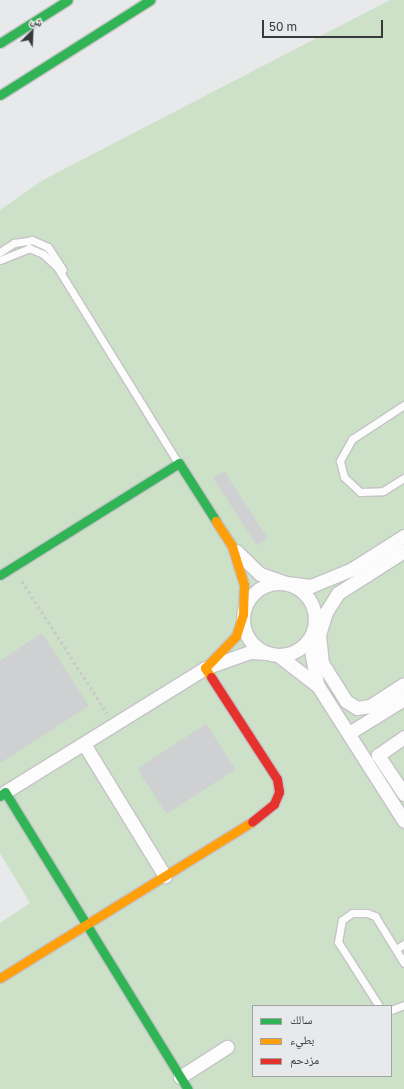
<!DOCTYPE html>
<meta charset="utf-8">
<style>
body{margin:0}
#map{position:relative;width:404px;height:1089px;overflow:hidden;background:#e8e9ea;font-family:"Golos Text","Noto Naskh Arabic",sans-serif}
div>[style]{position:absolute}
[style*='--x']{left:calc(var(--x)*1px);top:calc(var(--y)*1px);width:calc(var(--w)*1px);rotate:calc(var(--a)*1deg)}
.green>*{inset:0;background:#cce1c7}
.building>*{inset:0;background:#cfd0d1;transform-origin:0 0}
.path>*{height:2.5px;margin-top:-1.25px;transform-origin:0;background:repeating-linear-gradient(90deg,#c9caca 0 3px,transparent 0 6px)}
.roads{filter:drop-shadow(1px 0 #c4c4c6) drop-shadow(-1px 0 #c4c4c6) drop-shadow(0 1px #c4c4c6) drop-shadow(0 -1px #c4c4c6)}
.lane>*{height:7px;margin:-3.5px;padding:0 3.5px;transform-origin:3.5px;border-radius:3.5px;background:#fcfcfc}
.street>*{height:13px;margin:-6.5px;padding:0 6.5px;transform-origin:6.5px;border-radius:6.5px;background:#fcfcfc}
.street>.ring{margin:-6.5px;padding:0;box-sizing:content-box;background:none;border:13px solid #fcfcfc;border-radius:50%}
.fast>*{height:9px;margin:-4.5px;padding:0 4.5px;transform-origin:4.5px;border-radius:4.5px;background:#30b455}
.slow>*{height:9px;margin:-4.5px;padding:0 4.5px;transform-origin:4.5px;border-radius:4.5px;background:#ff9f0a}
.jam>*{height:9px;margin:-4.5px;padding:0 4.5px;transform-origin:4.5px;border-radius:4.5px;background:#e5322d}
span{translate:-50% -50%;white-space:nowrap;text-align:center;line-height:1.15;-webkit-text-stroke:3.5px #e7e9eb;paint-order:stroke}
.legend{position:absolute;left:252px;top:1005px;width:140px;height:72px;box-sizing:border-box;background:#e7e9eb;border:1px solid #a1a3a4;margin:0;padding:5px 7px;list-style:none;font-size:12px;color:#38393a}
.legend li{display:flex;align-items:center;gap:8px;height:20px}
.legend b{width:20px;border:1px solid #a1a3a4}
.north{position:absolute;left:12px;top:12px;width:40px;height:40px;-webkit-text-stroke:3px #e7e9eb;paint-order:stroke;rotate:24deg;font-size:11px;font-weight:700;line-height:16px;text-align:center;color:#38393a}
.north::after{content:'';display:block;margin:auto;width:14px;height:18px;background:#38393a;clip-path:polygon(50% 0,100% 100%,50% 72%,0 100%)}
.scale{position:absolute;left:262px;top:20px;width:121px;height:18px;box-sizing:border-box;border:2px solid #38393a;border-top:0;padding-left:5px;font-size:12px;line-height:14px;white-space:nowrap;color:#38393a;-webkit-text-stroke:3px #e7e9eb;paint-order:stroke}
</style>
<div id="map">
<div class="green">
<div style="clip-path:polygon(evenodd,390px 0,404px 0,404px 1089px,0 1089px,0 923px,30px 903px,0 853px,0 210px,43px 180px,390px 0,253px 1006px,391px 1006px,391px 1076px,253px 1076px,253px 1006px)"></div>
</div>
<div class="building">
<div style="left:224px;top:471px;width:80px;height:13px;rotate:57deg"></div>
<div style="clip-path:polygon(42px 633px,89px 706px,0 763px,0 661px)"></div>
<div style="left:206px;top:724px;width:54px;height:82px;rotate:57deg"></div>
</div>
<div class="path">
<div style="--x:22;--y:581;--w:157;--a:57.2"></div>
</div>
<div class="roads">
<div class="lane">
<div style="--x:0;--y:252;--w:17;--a:-33"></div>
<div style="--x:14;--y:243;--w:18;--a:-9"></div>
<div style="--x:32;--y:240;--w:17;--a:24"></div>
<div style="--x:48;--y:247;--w:27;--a:57"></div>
<div style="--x:0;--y:260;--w:31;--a:-22"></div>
<div style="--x:29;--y:248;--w:15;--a:23"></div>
<div style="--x:43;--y:254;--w:19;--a:43"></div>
<div style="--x:57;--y:267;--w:230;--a:58.3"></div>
<div style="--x:404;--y:405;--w:62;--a:146.8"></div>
<div style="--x:352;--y:439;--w:25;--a:119"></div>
<div style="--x:340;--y:461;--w:16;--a:76"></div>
<div style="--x:344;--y:477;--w:22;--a:43"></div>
<div style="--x:360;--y:492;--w:23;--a:-2"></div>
<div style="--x:383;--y:491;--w:25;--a:-32"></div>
<div style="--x:396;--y:949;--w:9;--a:-32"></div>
<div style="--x:379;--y:1006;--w:76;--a:-122.6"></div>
<div style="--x:338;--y:942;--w:22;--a:-80"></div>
<div style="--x:342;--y:920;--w:12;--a:-35"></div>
<div style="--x:352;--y:913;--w:15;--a:0"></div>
<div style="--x:367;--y:913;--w:9;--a:21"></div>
<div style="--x:375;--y:916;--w:55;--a:58.3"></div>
<div style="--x:391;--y:1010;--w:14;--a:-21"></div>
</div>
<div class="street">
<div style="--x:236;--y:551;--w:33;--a:44"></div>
<div style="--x:260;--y:574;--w:28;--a:19"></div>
<div style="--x:286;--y:583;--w:25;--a:7"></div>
<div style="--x:311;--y:586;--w:44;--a:-22.5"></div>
<div style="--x:352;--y:569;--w:62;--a:-32.4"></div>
<div style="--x:404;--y:551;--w:78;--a:147.5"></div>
<div style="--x:338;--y:593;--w:22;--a:122"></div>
<div style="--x:326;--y:612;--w:24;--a:107"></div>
<div style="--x:319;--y:635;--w:28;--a:84"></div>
<div style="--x:322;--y:663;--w:45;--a:57.7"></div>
<div style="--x:346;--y:701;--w:13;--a:32"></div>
<div style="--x:357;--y:708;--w:13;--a:-9"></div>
<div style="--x:370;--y:706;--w:40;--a:-32.9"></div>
<div class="ring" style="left:243px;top:583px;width:59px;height:59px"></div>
<div style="--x:313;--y:633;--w:17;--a:97"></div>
<div style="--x:311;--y:650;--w:34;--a:80"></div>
<div style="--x:278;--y:655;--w:51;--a:37.8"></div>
<div style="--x:318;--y:686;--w:160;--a:57.5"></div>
<div style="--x:349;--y:733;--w:65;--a:-31.7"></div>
<div style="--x:404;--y:737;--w:32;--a:145"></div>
<div style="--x:378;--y:755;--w:47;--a:56.3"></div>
<div style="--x:84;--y:744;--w:155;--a:58.5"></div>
<div style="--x:5;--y:792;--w:235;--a:-31.8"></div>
<div style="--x:205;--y:668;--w:48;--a:-19.6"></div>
<div style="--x:250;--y:652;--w:17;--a:3"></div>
<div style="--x:180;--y:1077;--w:56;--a:-32.6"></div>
</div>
<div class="fast">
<div style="--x:0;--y:43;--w:80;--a:-32.3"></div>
<div style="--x:0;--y:95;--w:178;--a:-32.3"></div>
<div style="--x:0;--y:575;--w:211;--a:-32"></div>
<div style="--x:179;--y:463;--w:69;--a:57.5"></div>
<div style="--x:0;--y:796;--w:6;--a:-39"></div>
<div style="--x:5;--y:792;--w:349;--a:58.4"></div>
</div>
<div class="slow">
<div style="--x:211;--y:677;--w:11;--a:-124"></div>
<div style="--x:205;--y:668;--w:45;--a:-45.9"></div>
<div style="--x:236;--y:636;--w:23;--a:-72"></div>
<div style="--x:243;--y:614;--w:29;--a:-88"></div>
<div style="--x:244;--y:585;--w:41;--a:-107.1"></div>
<div style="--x:232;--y:546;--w:30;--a:-123"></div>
<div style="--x:0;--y:978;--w:296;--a:-31.8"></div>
</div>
<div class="jam">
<div style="--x:211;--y:677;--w:121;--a:57.1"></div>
<div style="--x:277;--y:779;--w:13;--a:81"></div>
<div style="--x:279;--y:792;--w:13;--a:113"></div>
<div style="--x:274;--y:804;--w:28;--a:141"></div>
</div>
</div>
<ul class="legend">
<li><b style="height:5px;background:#30b455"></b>سالك</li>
<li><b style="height:5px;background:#ff9f0a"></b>بطيء</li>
<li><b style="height:5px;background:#e5322d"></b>مزدحم</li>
</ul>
<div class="north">ش</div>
<div class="scale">50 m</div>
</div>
